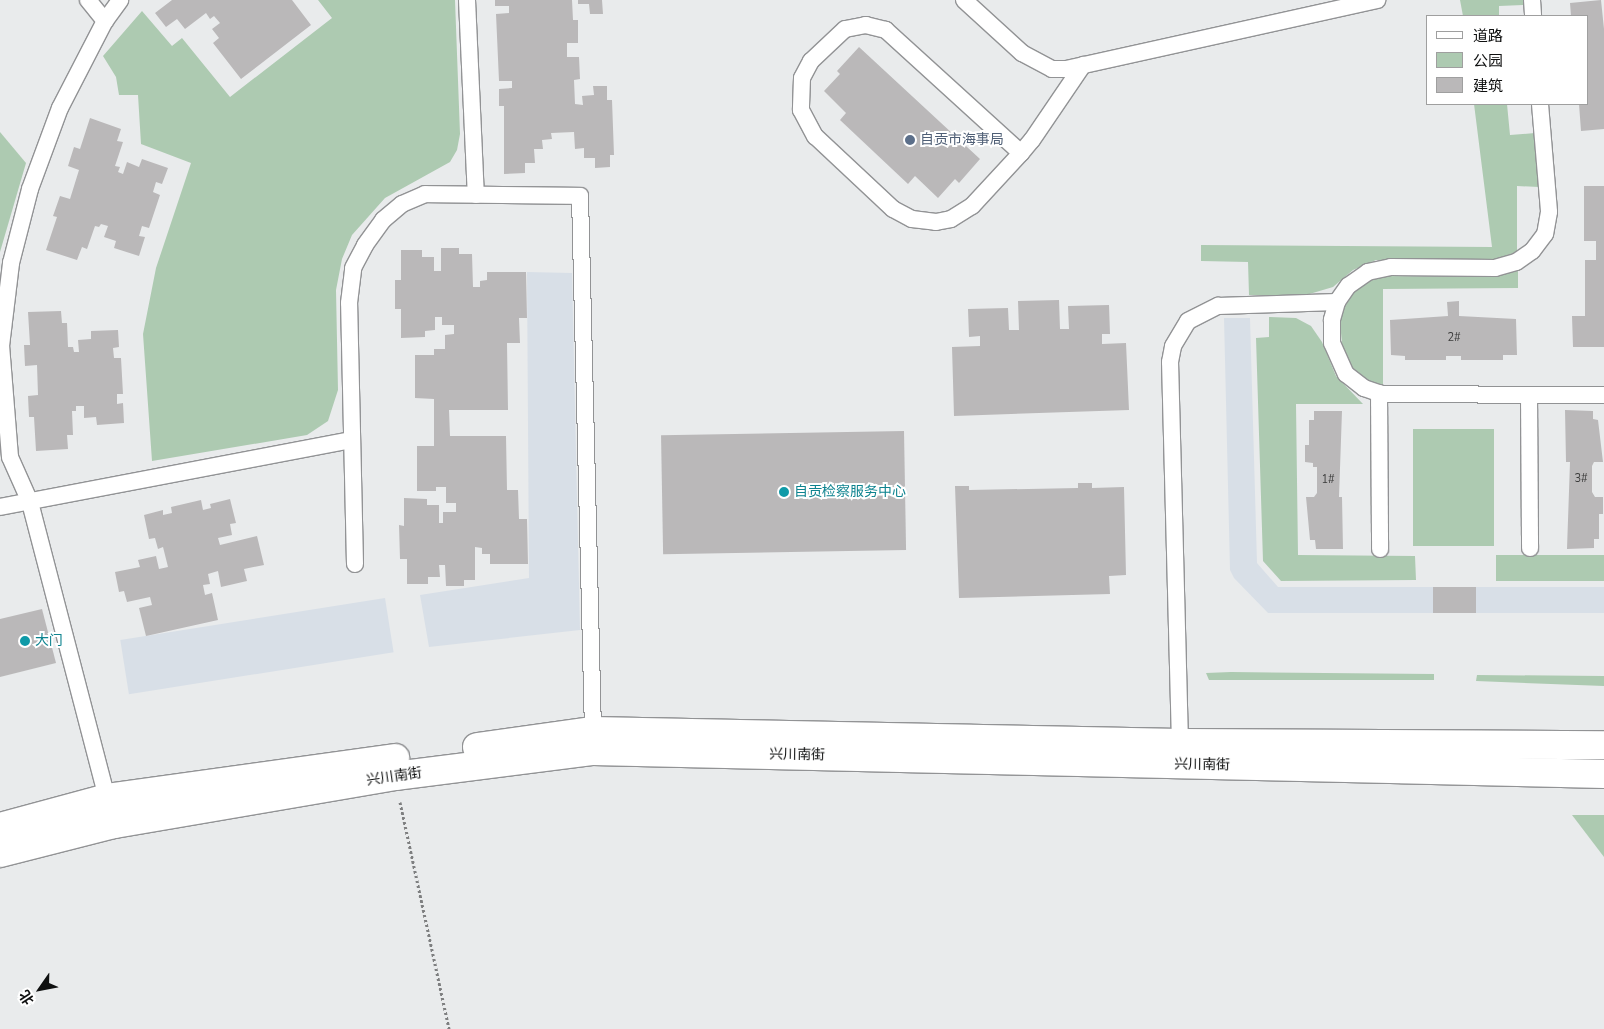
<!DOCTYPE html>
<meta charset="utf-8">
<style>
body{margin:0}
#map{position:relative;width:1604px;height:1029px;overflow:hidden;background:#e9ebec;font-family:"Nunito Sans","Noto Sans SC",sans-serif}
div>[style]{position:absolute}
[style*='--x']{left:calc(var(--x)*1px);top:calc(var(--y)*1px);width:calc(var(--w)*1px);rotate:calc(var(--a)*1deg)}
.built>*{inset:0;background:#d8dfe7;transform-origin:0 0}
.green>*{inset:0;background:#adcab1;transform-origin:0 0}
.building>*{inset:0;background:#bab8b9;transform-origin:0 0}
.path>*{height:3px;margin-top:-1.5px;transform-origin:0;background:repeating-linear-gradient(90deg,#7e7f80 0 2.5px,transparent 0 5px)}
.roads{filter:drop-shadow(1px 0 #929395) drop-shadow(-1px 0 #929395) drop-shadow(0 1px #929395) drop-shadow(0 -1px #929395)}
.lane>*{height:16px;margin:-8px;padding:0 8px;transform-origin:8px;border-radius:8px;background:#fff}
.secondary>*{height:28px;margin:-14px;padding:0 14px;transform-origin:14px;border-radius:14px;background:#fff}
.dots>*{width:14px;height:14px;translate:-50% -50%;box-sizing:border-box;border:2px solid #fff;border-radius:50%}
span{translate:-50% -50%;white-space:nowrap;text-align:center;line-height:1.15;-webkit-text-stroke:4px #fff;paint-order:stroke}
.number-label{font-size:11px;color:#3a3a3a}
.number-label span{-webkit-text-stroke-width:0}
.service-label{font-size:14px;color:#4e5e75}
.left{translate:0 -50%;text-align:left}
.culture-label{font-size:14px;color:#0d838f}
.street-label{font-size:14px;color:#0f1010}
.legend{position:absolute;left:1426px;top:15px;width:162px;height:90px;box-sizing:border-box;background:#fff;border:1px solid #9f9f9f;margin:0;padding:6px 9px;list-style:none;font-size:15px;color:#0f1010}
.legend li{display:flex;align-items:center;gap:10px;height:25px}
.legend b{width:25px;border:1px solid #9f9f9f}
.north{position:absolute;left:15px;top:964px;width:50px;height:50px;-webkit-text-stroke:4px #fff;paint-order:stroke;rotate:237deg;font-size:14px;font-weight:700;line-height:20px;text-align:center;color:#0f1010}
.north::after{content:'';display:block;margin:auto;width:18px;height:22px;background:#0f1010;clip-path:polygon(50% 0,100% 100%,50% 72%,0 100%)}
</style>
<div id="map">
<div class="built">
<div style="clip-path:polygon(527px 272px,572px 273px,580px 630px,429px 647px,420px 595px,529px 578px)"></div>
<div style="clip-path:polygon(1224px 318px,1250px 318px,1257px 563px,1278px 587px,1433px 587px,1434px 613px,1268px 613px,1234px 578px,1230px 570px)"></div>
<div style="left:1476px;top:587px;width:128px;height:26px"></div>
<div style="left:385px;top:598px;width:55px;height:268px;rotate:81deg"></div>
</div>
<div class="green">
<div style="clip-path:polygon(318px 0,455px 0,460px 134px,457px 150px,450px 162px,385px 198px,352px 235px,342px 259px,336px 290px,338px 390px,328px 421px,307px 435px,152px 461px,143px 334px,156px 268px,191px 163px,141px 144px,138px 95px,119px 95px,116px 77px,103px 56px,142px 11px,172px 46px,182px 38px,230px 97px,332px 18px)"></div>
<div style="clip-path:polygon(1460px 0,1523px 0,1523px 5px,1499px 6px,1499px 16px,1463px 16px)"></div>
<div style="clip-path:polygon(1474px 104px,1507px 104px,1510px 135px,1535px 133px,1539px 187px,1517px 186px,1517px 252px,1496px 259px,1376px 260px,1353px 270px,1333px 287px,1306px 295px,1249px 295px,1248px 262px,1201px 261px,1201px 245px,1492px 247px)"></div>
<div style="clip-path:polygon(0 132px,26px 163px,0 252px)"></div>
<div style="clip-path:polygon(1518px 271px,1518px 288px,1383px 289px,1383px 386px,1372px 383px,1355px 371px,1343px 353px,1340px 323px,1343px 309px,1356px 290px,1374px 278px,1386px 276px,1493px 277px)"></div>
<div style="clip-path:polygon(1269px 317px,1296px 318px,1311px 326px,1322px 342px,1336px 376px,1363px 404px,1296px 404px,1298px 555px,1415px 556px,1416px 580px,1281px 581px,1263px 561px,1256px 338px,1269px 337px)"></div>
<div style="left:1413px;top:429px;width:81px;height:117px"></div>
<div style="left:1496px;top:555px;width:108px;height:26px"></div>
<div style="clip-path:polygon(1206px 673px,1231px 672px,1434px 674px,1434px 680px,1209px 680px)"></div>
<div style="clip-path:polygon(1477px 675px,1604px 676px,1604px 686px,1476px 681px)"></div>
<div style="clip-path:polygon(1572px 815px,1604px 815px,1604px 857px)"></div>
</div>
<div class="building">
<div style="clip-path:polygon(172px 0,292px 0,311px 25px,241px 79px,213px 43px,219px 38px,212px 29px,220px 23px,214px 16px,210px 19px,206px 13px,185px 29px,177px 19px,166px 27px,155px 13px)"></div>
<div style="clip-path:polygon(495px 0,572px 0,573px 20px,578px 20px,578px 43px,567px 43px,567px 57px,579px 57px,580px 79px,574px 80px,575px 104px,583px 105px,582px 96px,594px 95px,593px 86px,607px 86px,607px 100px,612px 100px,614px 155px,610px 155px,610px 167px,595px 168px,595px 158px,584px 158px,584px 148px,575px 149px,574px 132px,551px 133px,552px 139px,542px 140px,543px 149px,534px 149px,535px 163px,525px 163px,525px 173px,504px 174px,504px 106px,499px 106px,499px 89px,512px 88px,512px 81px,499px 81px,496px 14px,509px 13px,509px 6px,495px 6px)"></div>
<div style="clip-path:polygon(578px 0,602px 0,603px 14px,590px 14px,589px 4px,578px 4px)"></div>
<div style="clip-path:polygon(1601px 0,1604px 29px,1604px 129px,1581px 131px,1579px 104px,1588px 104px,1588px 16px,1571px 16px,1570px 3px)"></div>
<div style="clip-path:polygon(859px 47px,980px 159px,959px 183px,955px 179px,938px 198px,915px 176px,908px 184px,840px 120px,846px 113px,824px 91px,840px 74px,837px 71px)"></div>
<div style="clip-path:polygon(90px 118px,121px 129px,117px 141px,123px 142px,115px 166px,120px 167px,118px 172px,123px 174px,127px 162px,139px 167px,142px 159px,168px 168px,162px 184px,156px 182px,153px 192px,160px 195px,149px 228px,142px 226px,139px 236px,145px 237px,139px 256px,114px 248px,116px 241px,104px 237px,108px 226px,101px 224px,99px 227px,95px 226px,87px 249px,82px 247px,77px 260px,46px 250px,57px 217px,53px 216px,60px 196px,70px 199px,79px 170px,68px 166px,74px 147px,80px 149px)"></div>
<div style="clip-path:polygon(1584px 186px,1604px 186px,1604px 347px,1573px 347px,1572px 316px,1585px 316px,1585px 260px,1596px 260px,1596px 241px,1584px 241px)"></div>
<div style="clip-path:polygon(441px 248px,459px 248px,459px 254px,472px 254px,473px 287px,480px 287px,480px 281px,487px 280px,487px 272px,526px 272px,527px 318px,519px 318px,520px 343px,507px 343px,508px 410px,449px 410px,450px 436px,506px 436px,507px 490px,518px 490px,519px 519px,527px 519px,528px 564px,490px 564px,490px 554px,482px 554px,482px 548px,475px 547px,475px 580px,464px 580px,464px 586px,446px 586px,445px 565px,439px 565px,440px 577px,428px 577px,428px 584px,407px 584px,407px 559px,400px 559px,399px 525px,404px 526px,404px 498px,427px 499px,427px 505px,439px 505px,439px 523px,443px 523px,443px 512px,456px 512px,456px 503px,446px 503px,446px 487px,436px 487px,436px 491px,417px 491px,417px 446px,434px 446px,434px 399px,415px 398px,415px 355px,434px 355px,434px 349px,445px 349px,445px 335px,454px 334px,454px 325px,442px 325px,442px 317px,435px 317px,435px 330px,425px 331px,425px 337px,401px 338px,401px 309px,395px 309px,395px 280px,401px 280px,401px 250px,422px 250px,422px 257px,434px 257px,434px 271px,441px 271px)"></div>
<div style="clip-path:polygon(1059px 300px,1060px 329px,1069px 329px,1068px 306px,1109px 305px,1110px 334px,1102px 334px,1102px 344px,1126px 343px,1129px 410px,954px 416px,952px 347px,980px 346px,980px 336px,969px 337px,968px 309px,1008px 308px,1009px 330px,1019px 330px,1018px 301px)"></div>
<div style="clip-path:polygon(1459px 301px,1459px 316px,1516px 319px,1517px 355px,1503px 355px,1503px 360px,1461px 360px,1461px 356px,1446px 356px,1446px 360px,1405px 360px,1405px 356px,1391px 355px,1390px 320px,1448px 316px,1447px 302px)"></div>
<div style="clip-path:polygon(61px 311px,62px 323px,67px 323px,68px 347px,73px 347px,74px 352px,79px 352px,78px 340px,91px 339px,91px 331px,118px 330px,119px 347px,113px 348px,114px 358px,121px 358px,123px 394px,117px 394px,117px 404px,123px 403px,124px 423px,97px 425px,96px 417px,84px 418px,84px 406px,76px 406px,76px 411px,72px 411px,73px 435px,67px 435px,68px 449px,36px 451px,34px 417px,29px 417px,28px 396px,38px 395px,37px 365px,25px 366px,24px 345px,30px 345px,28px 312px)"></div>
<div style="clip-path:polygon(1565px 410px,1593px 411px,1593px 419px,1598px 420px,1603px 462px,1594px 462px,1592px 466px,1592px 492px,1595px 497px,1603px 497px,1603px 514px,1599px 514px,1599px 539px,1594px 539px,1594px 548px,1567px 549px,1570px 462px,1566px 462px)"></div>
<div style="clip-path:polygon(1314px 411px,1342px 411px,1339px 497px,1342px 497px,1343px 549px,1316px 549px,1315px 540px,1310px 540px,1306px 497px,1314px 497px,1317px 493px,1317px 467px,1313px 467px,1313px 463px,1305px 462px,1305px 445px,1309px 445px,1309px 420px,1314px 420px)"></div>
<div style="left:904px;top:431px;width:119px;height:243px;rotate:89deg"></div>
<div style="clip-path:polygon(1078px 483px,1092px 483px,1092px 488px,1124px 487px,1126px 575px,1109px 576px,1110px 594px,959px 598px,955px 486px,969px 486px,969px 490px,1078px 488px)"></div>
<div style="clip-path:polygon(230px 499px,236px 523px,230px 524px,232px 535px,218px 538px,220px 545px,257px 536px,264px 565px,244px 569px,247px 581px,221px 587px,218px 571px,208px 574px,210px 584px,203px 585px,205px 595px,212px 593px,218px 620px,146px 636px,139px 608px,152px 605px,150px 597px,127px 602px,124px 591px,119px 592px,115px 572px,140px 567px,138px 560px,156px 556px,159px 569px,168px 567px,163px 547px,158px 549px,155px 538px,149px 539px,144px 515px,163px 510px,163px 515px,172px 513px,171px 507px,201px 500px,203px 510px,211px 508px,210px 504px)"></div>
<div style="left:1433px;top:587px;width:43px;height:26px"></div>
<div style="clip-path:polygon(42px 609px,56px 663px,0 677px,0 619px)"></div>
</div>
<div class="path">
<div style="--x:400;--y:802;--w:232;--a:77.8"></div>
</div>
<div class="roads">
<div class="lane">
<div style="--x:88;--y:0;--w:27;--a:51"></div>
<div style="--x:467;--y:0;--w:195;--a:87.4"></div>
<div style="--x:964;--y:0;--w:79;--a:42.4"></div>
<div style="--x:1022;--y:53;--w:34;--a:28"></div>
<div style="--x:1052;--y:69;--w:14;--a:0"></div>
<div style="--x:1066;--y:69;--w:319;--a:-12.5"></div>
<div style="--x:1532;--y:0;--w:16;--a:86"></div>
<div style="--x:1540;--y:104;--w:108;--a:85.2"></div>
<div style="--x:1549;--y:212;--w:22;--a:100"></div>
<div style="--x:1545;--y:234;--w:21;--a:127"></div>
<div style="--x:1532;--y:251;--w:19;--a:145"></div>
<div style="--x:1516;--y:262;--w:22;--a:164"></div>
<div style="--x:1495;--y:268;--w:104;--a:-179.4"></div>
<div style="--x:1391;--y:267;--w:24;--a:168"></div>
<div style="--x:1368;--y:272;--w:24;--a:145"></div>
<div style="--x:1348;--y:286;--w:19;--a:125"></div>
<div style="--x:1337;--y:302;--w:19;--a:106"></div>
<div style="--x:1332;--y:320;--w:23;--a:90"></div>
<div style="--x:1332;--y:343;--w:34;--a:66"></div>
<div style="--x:1346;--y:374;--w:23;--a:38"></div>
<div style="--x:1364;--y:388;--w:18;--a:19"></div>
<div style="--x:1381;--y:394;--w:223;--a:0.3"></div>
<div style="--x:1021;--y:153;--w:183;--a:-137.7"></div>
<div style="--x:886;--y:30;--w:21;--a:-166"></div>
<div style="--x:866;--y:25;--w:21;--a:169"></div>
<div style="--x:845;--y:29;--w:47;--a:136.7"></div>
<div style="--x:811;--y:61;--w:19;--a:118"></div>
<div style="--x:802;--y:78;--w:32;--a:92"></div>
<div style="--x:801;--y:110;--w:30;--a:62"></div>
<div style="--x:815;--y:136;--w:107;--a:43.1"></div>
<div style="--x:893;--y:209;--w:21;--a:28"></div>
<div style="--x:912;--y:219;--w:24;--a:7"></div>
<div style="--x:936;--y:222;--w:15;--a:-11"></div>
<div style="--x:951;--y:219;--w:25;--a:-32"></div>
<div style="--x:972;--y:206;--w:72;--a:-47.2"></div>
<div style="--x:1021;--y:153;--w:17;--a:-50"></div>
<div style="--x:1032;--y:140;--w:91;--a:-55.8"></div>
<div style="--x:1379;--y:393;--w:156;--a:89.6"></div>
<div style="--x:1529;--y:395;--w:153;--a:89.6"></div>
<div style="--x:0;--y:507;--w:357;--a:-10.8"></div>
<div style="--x:355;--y:564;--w:261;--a:-91.3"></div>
<div style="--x:349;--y:303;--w:35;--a:-83"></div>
<div style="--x:353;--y:268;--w:26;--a:-62"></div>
<div style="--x:365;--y:245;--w:31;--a:-54"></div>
<div style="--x:383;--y:220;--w:25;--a:-40"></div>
<div style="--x:402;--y:204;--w:25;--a:-23"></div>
<div style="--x:425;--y:194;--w:155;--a:0.7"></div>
<div style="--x:580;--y:196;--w:535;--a:88.61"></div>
<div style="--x:1180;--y:743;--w:381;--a:-91.5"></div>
<div style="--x:1170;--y:362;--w:16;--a:-79"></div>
<div style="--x:1173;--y:346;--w:29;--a:-59"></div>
<div style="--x:1188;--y:321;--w:34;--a:-27"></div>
<div style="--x:1218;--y:306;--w:119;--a:-1.9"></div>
<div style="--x:107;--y:798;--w:306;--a:-104.6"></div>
<div style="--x:30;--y:502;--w:49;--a:-114"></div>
<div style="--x:10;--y:457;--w:111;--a:-94.6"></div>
<div style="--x:1;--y:346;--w:84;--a:-83.1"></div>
<div style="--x:11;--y:263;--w:76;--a:-75.6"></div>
<div style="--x:30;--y:189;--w:86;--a:-69.7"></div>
<div style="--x:60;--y:108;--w:98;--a:-62.7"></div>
<div style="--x:105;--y:21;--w:26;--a:-54"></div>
</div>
<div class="secondary">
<div style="--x:477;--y:747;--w:117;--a:-7.9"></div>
<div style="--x:593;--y:731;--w:587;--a:1.17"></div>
<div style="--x:1180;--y:743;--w:424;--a:0.3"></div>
<div style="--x:0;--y:827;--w:111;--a:-15.2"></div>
<div style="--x:107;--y:798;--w:291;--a:-7.9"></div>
<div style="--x:0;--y:853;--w:118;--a:-14.3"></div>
<div style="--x:114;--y:824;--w:285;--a:-9.7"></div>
<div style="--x:395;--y:776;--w:200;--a:-7.2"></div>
<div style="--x:593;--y:751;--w:1011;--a:1.3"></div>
</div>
</div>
<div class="dots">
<div style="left:910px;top:140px;background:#5c6f8a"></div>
<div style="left:784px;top:492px;background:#0f9aa8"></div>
<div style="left:25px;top:641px;background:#0f9aa8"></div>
</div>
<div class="number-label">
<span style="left:1454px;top:338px">2#</span>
<span style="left:1581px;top:479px">3#</span>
<span style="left:1328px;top:480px">1#</span>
</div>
<div class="service-label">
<span class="left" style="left:920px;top:140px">自贡市海事局</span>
</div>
<div class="culture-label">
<span class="left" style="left:794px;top:492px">自贡检察服务中心</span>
<span class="left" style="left:35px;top:641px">大门</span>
</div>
<div class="street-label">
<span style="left:797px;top:755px;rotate:1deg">兴川南街</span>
<span style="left:1202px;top:765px;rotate:1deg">兴川南街</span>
<span style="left:394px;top:777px;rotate:-8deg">兴川南街</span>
</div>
<ul class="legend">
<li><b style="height:6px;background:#fff"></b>道路</li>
<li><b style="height:14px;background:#adcab1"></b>公园</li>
<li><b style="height:14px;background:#bab8b9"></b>建筑</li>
</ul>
<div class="north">北</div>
</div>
